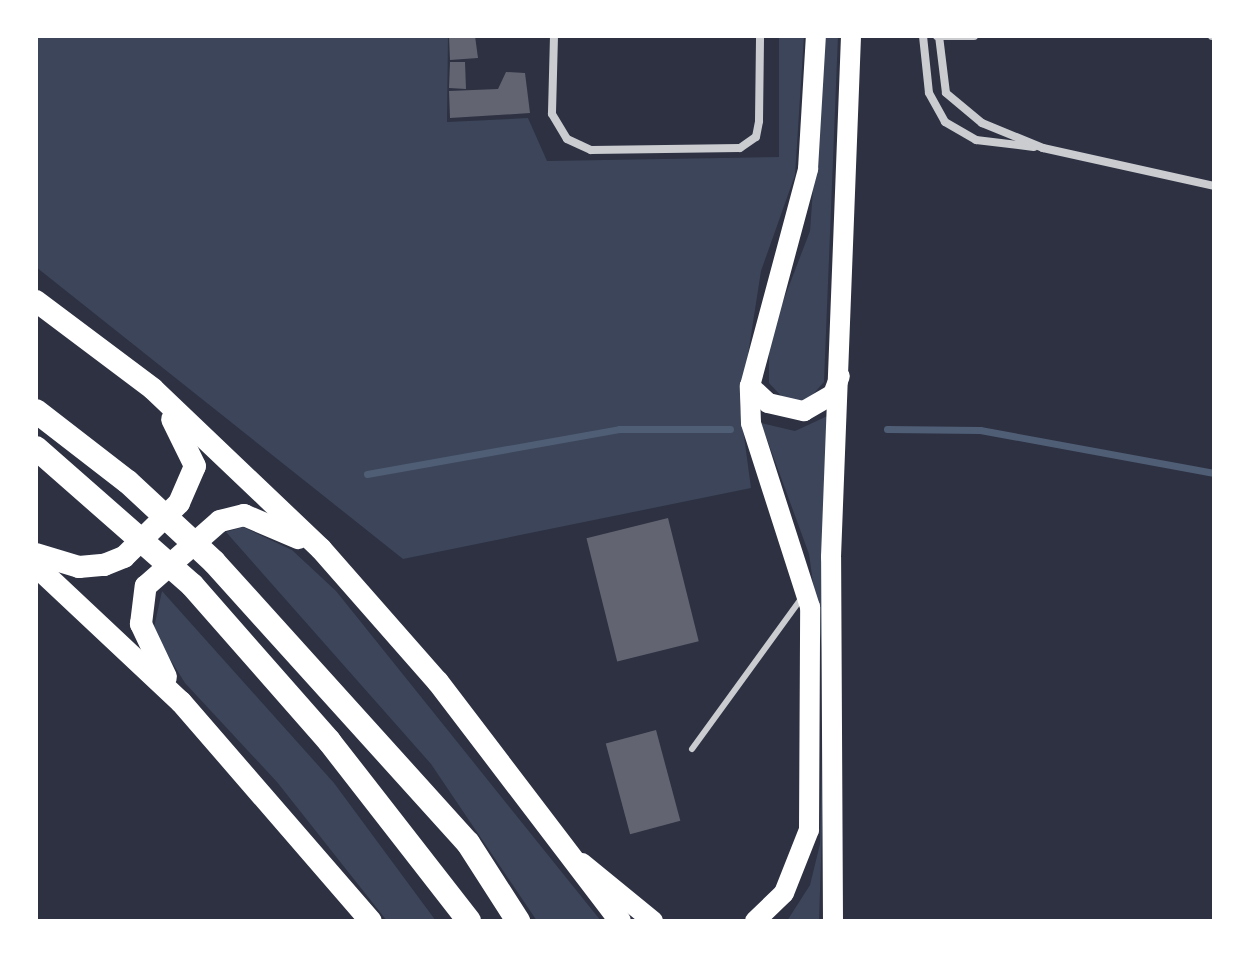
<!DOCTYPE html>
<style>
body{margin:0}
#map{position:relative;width:1250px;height:957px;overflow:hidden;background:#2d3142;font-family:"Roboto Serif",serif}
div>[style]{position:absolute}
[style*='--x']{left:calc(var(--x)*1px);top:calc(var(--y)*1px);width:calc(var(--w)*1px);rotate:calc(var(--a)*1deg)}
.green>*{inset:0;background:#3c4559}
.stream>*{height:7px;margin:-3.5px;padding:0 3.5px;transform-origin:3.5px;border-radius:3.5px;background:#4f5d75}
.building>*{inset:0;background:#626471;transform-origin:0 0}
.service>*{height:6px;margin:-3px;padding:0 3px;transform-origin:3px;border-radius:3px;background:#caccd0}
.minor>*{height:8px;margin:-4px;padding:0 4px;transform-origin:4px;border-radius:4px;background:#caccd0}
.primary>*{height:20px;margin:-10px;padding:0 10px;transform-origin:10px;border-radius:10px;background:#fff}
.trunk>*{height:22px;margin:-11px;padding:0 11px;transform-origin:11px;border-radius:11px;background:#fff}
.motorway>*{height:24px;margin:-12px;padding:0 12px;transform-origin:12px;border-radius:12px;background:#fff}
span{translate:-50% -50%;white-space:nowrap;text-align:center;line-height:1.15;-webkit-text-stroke:8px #fff;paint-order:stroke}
.frame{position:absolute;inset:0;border:38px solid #fff;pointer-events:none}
</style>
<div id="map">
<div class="green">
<div style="clip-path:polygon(36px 36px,448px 36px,447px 122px,528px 118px,547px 161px,779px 157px,779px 36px,804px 36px,795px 175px,761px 271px,740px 406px,751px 488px,403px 559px,36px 267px)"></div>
<div style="clip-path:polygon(824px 36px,838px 36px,824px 382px,807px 401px,785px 400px,769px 383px,769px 338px,810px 231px)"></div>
<div style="clip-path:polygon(836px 412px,819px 921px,787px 921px,810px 885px,820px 844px,824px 663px,809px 554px,761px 423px,795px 431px)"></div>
<div style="clip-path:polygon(243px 527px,292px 550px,336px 591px,601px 921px,537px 921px,431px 764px,226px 532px)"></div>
<div style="clip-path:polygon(162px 591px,334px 783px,436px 921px,387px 921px,277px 782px,185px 683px,153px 632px)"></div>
</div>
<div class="stream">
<div style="--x:887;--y:429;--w:93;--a:0.6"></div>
<div style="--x:980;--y:430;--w:238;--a:10.4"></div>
<div style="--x:367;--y:474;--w:256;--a:-10.1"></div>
<div style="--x:619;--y:429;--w:111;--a:0"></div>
</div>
<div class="building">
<div style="clip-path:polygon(449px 36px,475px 36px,478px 58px,450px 60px)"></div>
<div style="clip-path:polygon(450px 62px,465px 62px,466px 89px,449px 88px)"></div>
<div style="clip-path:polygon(506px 72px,525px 73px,530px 113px,450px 118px,449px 91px,498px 89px)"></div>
<div style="left:668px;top:518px;width:127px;height:84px;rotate:76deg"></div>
<div style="left:656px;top:730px;width:94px;height:52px;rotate:75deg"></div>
</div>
<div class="service">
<div style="--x:692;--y:749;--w:185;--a:-54"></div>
</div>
<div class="minor">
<div style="--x:554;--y:36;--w:78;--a:91.5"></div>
<div style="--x:552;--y:114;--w:29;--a:59"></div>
<div style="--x:567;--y:139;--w:26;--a:25"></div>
<div style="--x:591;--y:150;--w:149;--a:-0.8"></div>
<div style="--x:740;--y:148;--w:19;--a:-35"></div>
<div style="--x:756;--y:137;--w:16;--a:-79"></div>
<div style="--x:759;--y:121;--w:85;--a:-89.3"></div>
<div style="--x:923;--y:36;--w:57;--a:84"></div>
<div style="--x:929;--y:93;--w:33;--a:61"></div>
<div style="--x:945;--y:122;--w:36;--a:30"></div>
<div style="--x:976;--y:140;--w:58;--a:6.9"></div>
<div style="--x:937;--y:36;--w:37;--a:0"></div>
<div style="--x:939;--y:36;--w:57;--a:83"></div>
<div style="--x:946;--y:93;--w:47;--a:39.8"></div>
<div style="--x:982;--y:123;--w:66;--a:22.3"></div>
<div style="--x:1043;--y:148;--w:175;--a:12.5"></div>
<div style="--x:1212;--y:36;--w:2;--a:0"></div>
</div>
<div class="primary">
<div style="--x:750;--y:386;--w:25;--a:43"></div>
<div style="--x:768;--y:403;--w:37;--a:13"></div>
<div style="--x:804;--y:411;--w:34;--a:-30"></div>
<div style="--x:833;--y:394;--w:19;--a:-69"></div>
<div style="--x:582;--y:863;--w:92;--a:39.2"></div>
<div style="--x:755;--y:921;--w:40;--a:-44"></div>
<div style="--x:784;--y:893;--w:68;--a:-68.4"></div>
<div style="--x:809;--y:830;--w:223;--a:-89.7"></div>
<div style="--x:810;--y:607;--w:193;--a:-107.8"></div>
<div style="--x:751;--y:423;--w:37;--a:-92"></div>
<div style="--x:750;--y:386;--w:225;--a:-75"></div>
<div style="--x:808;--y:169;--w:133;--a:-86.6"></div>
<div style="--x:833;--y:921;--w:364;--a:-90.3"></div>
<div style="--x:831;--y:557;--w:521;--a:-87.8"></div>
</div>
<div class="trunk">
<div style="--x:36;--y:301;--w:146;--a:36.9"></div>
<div style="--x:153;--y:389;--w:232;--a:43.6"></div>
<div style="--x:321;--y:549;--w:177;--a:48.7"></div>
<div style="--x:438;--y:682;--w:300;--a:52.7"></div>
<div style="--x:36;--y:554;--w:45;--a:16.8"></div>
<div style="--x:79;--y:567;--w:25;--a:-5"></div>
<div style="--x:104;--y:565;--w:22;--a:-22"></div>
<div style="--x:124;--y:557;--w:77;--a:-44.5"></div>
<div style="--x:179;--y:503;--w:40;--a:-66.6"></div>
<div style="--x:195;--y:466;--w:52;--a:-116.1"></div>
<div style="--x:36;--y:566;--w:199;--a:43.2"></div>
<div style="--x:181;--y:702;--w:290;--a:49.1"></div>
<div style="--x:166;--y:677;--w:59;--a:-115.3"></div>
<div style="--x:141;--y:624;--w:38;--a:-83"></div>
<div style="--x:146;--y:586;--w:98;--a:-41.3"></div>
<div style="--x:220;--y:521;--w:25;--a:-14"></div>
<div style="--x:244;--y:515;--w:59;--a:23.1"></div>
</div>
<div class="motorway">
<div style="--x:36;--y:411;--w:116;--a:37.7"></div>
<div style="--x:128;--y:482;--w:117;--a:42.9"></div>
<div style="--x:214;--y:562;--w:379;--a:47.9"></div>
<div style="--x:468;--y:843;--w:93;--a:57.3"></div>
<div style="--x:36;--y:448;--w:208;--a:41.3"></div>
<div style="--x:192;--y:585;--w:208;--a:48.7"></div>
<div style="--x:329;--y:741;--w:228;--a:52.1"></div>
</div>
<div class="frame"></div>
</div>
